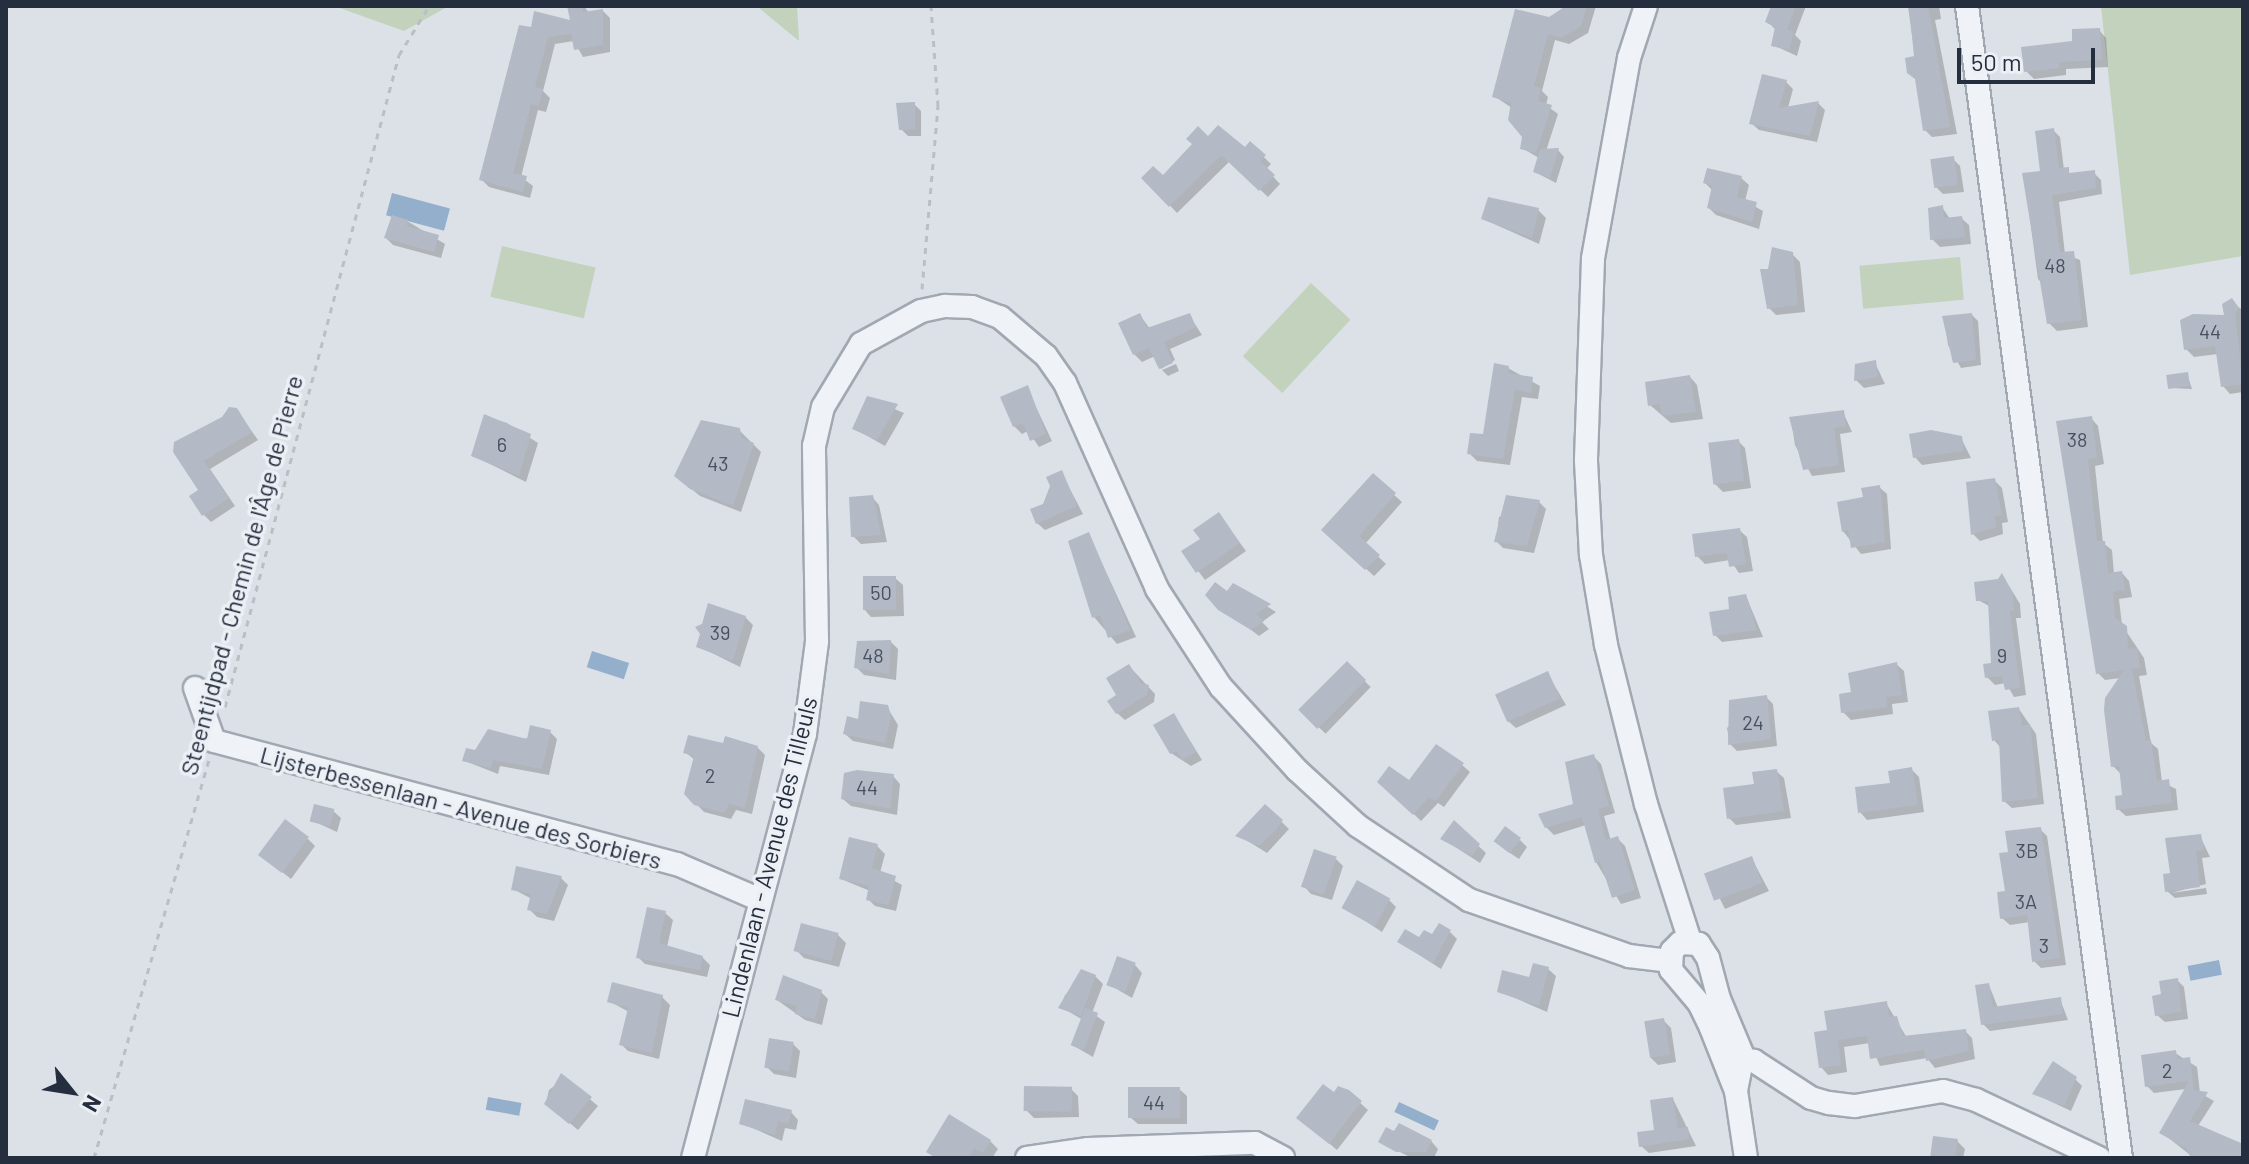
<!DOCTYPE html>
<meta charset="utf-8">
<style>
body{margin:0}
#map{position:relative;width:2249px;height:1164px;overflow:hidden;background:#dce1e8;font-family:Barlow,sans-serif}
div>[style]{position:absolute}
[style*='--x']{left:calc(var(--x)*1px);top:calc(var(--y)*1px);width:calc(var(--w)*1px);rotate:calc(var(--a)*1deg)}
.green>*{inset:0;background:#c2d2bd;transform-origin:0 0}
.water>*{inset:0;background:#94afcb;transform-origin:0 0}
.shadow>*{inset:0;background:#0003;transform-origin:0 0}
.building>*{inset:0;background:#b3bac5;transform-origin:0 0}
.path>*{height:3px;margin-top:-1.5px;transform-origin:0;background:repeating-linear-gradient(90deg,#babfc6 0 6px,transparent 0 12px)}
.roads{filter:drop-shadow(2px 0 #a1a8b2) drop-shadow(-2px 0 #a1a8b2) drop-shadow(0 2px #a1a8b2) drop-shadow(0 -2px #a1a8b2)}
.minor>*{height:22px;margin:-11px;padding:0 11px;transform-origin:11px;border-radius:11px;background:#eff2f6}
span{translate:-50% -50%;white-space:nowrap;text-align:center;line-height:1.15;-webkit-text-stroke:7px #ecf0f5;paint-order:stroke}
.number-label{font-size:20px;color:#485160}
.number-label span{-webkit-text-stroke-width:0}
.street-label{font-size:24px;color:#252e3f}
.frame{position:absolute;inset:0;border:8px solid #252e3f;pointer-events:none}
.north{position:absolute;left:32px;top:1052px;width:80px;height:80px;-webkit-text-stroke:6px #ecf0f5;paint-order:stroke;rotate:120deg;font-size:22px;font-weight:700;line-height:32px;text-align:center;color:#252e3f}
.north::after{content:'';display:block;margin:auto;width:28px;height:36px;background:#252e3f;clip-path:polygon(50% 0,100% 100%,50% 72%,0 100%)}
.scale{position:absolute;left:1957px;top:48px;width:138px;height:36px;box-sizing:border-box;border:4px solid #252e3f;border-top:0;padding-left:10px;font-size:24px;line-height:28px;white-space:nowrap;color:#252e3f;-webkit-text-stroke:6px #ecf0f5;paint-order:stroke}
</style>
<div id="map">
<div class="green">
<div style="clip-path:polygon(334px 6px,449px 6px,404px 31px)"></div>
<div style="clip-path:polygon(755px 6px,797px 6px,799px 41px,759px 8px)"></div>
<div style="clip-path:polygon(2101px 6px,2243px 6px,2243px 256px,2130px 275px)"></div>
<div style="left:502px;top:246px;width:96px;height:52px;rotate:13deg"></div>
<div style="left:1960px;top:257px;width:43px;height:101px;rotate:85deg"></div>
<div style="left:1311px;top:283px;width:54px;height:100px;rotate:43deg"></div>
</div>
<div class="water">
<div style="left:392px;top:193px;width:60px;height:23px;rotate:15deg"></div>
<div style="left:592px;top:651px;width:39px;height:17px;rotate:18deg"></div>
<div style="left:2219px;top:960px;width:15px;height:32px;rotate:79deg"></div>
<div style="left:488px;top:1097px;width:34px;height:13px;rotate:10deg"></div>
<div style="left:1399px;top:1102px;width:44px;height:11px;rotate:25deg"></div>
</div>
<div class="shadow">
<div style="clip-path:polygon(569px 6px,584px 6px,589px 13px,603px 11px,610px 18px,610px 52px,583px 57px,574px 41px,555px 44px,543px 91px,550px 98px,546px 112px,538px 110px,521px 177px,533px 186px,530px 198px,489px 187px,481px 179px,532px 30px,572px 22px)"></div>
<div style="clip-path:polygon(1565px 6px,1596px 6px,1588px 33px,1569px 44px,1555px 40px,1542px 91px,1548px 97px,1546px 105px,1558px 114px,1546px 151px,1558px 150px,1564px 157px,1556px 183px,1535px 172px,1539px 158px,1522px 148px,1525px 137px,1512px 108px,1494px 96px,1549px 19px)"></div>
<div style="clip-path:polygon(1773px 6px,1806px 6px,1795px 35px,1801px 41px,1797px 56px,1773px 45px,1776px 30px,1767px 21px)"></div>
<div style="clip-path:polygon(1908px 6px,1939px 6px,1941px 19px,1935px 20px,1957px 134px,1932px 137px,1925px 130px)"></div>
<div style="clip-path:polygon(2099px 30px,2106px 38px,2108px 67px,2066px 69px,2066px 75px,2034px 79px,2026px 71px)"></div>
<div style="clip-path:polygon(1786px 82px,1793px 89px,1788px 108px,1818px 103px,1825px 110px,1817px 142px,1759px 130px,1751px 123px)"></div>
<div style="clip-path:polygon(914px 104px,921px 111px,921px 136px,908px 136px,901px 129px)"></div>
<div style="clip-path:polygon(2053px 130px,2060px 137px,2064px 170px,2074px 175px,2094px 173px,2101px 180px,2102px 194px,2059px 202px,2065px 254px,2080px 260px,2088px 327px,2057px 331px,2049px 323px,2044px 285px,2038px 279px,2024px 175px,2042px 173px)"></div>
<div style="clip-path:polygon(1208px 139px,1245px 149px,1250px 144px,1271px 164px,1266px 169px,1280px 184px,1268px 197px,1230px 161px,1177px 213px,1144px 178px,1163px 178px,1195px 144px)"></div>
<div style="clip-path:polygon(1953px 159px,1960px 166px,1964px 192px,1943px 194px,1936px 187px)"></div>
<div style="clip-path:polygon(1741px 178px,1749px 185px,1745px 201px,1763px 211px,1759px 229px,1716px 215px,1709px 208px,1713px 191px,1705px 183px)"></div>
<div style="clip-path:polygon(1942px 207px,1950px 219px,1961px 218px,1969px 225px,1971px 244px,1940px 247px,1932px 239px)"></div>
<div style="clip-path:polygon(1538px 210px,1546px 218px,1539px 244px,1483px 219px)"></div>
<div style="clip-path:polygon(407px 221px,445px 244px,441px 258px,393px 245px,386px 238px)"></div>
<div style="clip-path:polygon(1792px 254px,1800px 262px,1805px 312px,1776px 315px,1769px 308px,1769px 270px)"></div>
<div style="clip-path:polygon(2228px 301px,2243px 310px,2243px 392px,2230px 394px,2223px 386px,2218px 354px,2194px 357px,2186px 349px,2226px 317px)"></div>
<div style="clip-path:polygon(1140px 315px,1150px 329px,1189px 315px,1202px 335px,1170px 349px,1175px 360px,1161px 369px,1155px 356px,1142px 362px,1134px 354px)"></div>
<div style="clip-path:polygon(1972px 315px,1978px 321px,1981px 365px,1961px 368px,1948px 345px,1944px 318px)"></div>
<div style="clip-path:polygon(1875px 363px,1885px 384px,1864px 388px,1856px 380px)"></div>
<div style="clip-path:polygon(1176px 364px,1179px 371px,1168px 376px,1162px 370px)"></div>
<div style="clip-path:polygon(1508px 368px,1540px 386px,1538px 399px,1522px 397px,1510px 465px,1477px 461px,1469px 453px,1484px 437px)"></div>
<div style="clip-path:polygon(2187px 374px,2192px 389px,2170px 388px)"></div>
<div style="clip-path:polygon(1690px 377px,1697px 385px,1703px 419px,1671px 423px,1650px 405px)"></div>
<div style="clip-path:polygon(1027px 388px,1052px 441px,1039px 447px,1028px 431px,1022px 434px,1014px 426px)"></div>
<div style="clip-path:polygon(868px 398px,904px 413px,885px 446px,855px 429px)"></div>
<div style="clip-path:polygon(236px 409px,258px 440px,210px 469px,235px 506px,211px 522px,203px 514px,201px 491px,175px 451px)"></div>
<div style="clip-path:polygon(1843px 412px,1852px 432px,1840px 434px,1845px 472px,1812px 476px,1795px 445px,1791px 418px)"></div>
<div style="clip-path:polygon(485px 416px,507px 423px,538px 443px,526px 482px,474px 456px)"></div>
<div style="clip-path:polygon(2091px 418px,2098px 426px,2104px 464px,2095px 466px,2103px 543px,2112px 550px,2114px 574px,2122px 573px,2129px 581px,2132px 597px,2119px 599px,2122px 625px,2144px 658px,2147px 675px,2139px 676px,2151px 743px,2158px 749px,2162px 782px,2176px 789px,2178px 810px,2126px 816px,2118px 809px,2124px 797px,2122px 775px,2113px 766px,2121px 678px,2105px 680px,2098px 673px,2058px 423px)"></div>
<div style="clip-path:polygon(739px 430px,761px 452px,741px 512px,700px 496px,684px 483px)"></div>
<div style="clip-path:polygon(1961px 438px,1971px 458px,1922px 465px,1915px 457px)"></div>
<div style="clip-path:polygon(1738px 441px,1745px 448px,1751px 488px,1723px 492px,1715px 484px)"></div>
<div style="clip-path:polygon(1061px 472px,1083px 514px,1045px 530px,1037px 523px)"></div>
<div style="clip-path:polygon(1373px 476px,1402px 502px,1365px 544px,1386px 564px,1374px 576px,1324px 530px)"></div>
<div style="clip-path:polygon(1994px 480px,2002px 488px,2008px 522px,2002px 523px,2003px 534px,1980px 541px,1973px 534px)"></div>
<div style="clip-path:polygon(1879px 487px,1887px 494px,1891px 549px,1861px 554px,1843px 531px)"></div>
<div style="clip-path:polygon(872px 497px,879px 505px,887px 542px,861px 544px,853px 536px)"></div>
<div style="clip-path:polygon(1539px 502px,1546px 509px,1534px 553px,1503px 548px,1496px 541px,1499px 517px)"></div>
<div style="clip-path:polygon(1219px 515px,1246px 551px,1205px 580px,1183px 551px,1203px 539px)"></div>
<div style="clip-path:polygon(1739px 530px,1747px 537px,1753px 571px,1739px 573px,1730px 560px,1705px 564px,1697px 556px)"></div>
<div style="clip-path:polygon(1089px 535px,1136px 637px,1117px 644px,1094px 617px)"></div>
<div style="clip-path:polygon(2003px 576px,2020px 604px,2021px 618px,2016px 618px,2026px 695px,2014px 697px,2006px 683px,1995px 685px,1987px 677px,1993px 665px,1991px 607px,1978px 600px)"></div>
<div style="clip-path:polygon(895px 578px,903px 585px,904px 616px,871px 617px,864px 609px)"></div>
<div style="clip-path:polygon(1234px 585px,1276px 612px,1262px 622px,1269px 629px,1259px 636px,1215px 602px)"></div>
<div style="clip-path:polygon(1746px 596px,1763px 637px,1722px 642px,1715px 635px)"></div>
<div style="clip-path:polygon(745px 617px,753px 625px,740px 667px,698px 646px)"></div>
<div style="clip-path:polygon(891px 642px,898px 649px,896px 680px,864px 675px,856px 667px)"></div>
<div style="left:1347px;top:664px;width:33px;height:65px;rotate:44deg"></div>
<div style="clip-path:polygon(1896px 664px,1904px 671px,1908px 702px,1892px 704px,1893px 714px,1851px 720px,1843px 712px,1853px 694px)"></div>
<div style="clip-path:polygon(1129px 666px,1155px 694px,1154px 702px,1125px 720px,1117px 713px)"></div>
<div style="clip-path:polygon(1547px 673px,1566px 705px,1516px 728px,1508px 721px)"></div>
<div style="clip-path:polygon(1766px 697px,1773px 704px,1777px 746px,1737px 751px,1730px 744px,1727px 728px)"></div>
<div style="clip-path:polygon(887px 707px,898px 725px,893px 749px,853px 741px,845px 734px)"></div>
<div style="clip-path:polygon(2019px 709px,2036px 734px,2044px 804px,2012px 808px,2004px 801px,2001px 748px,1994px 740px)"></div>
<div style="clip-path:polygon(1174px 715px,1202px 760px,1191px 766px,1171px 753px)"></div>
<div style="clip-path:polygon(550px 732px,557px 739px,549px 775px,500px 766px,498px 774px,465px 761px,476px 752px)"></div>
<div style="clip-path:polygon(724px 746px,757px 747px,765px 755px,752px 814px,736px 810px,731px 819px,704px 812px,686px 793px,695px 760px,685px 752px)"></div>
<div style="clip-path:polygon(1593px 756px,1601px 764px,1615px 813px,1604px 816px,1611px 841px,1618px 839px,1625px 846px,1641px 898px,1621px 904px,1596px 862px,1586px 825px,1554px 835px,1546px 827px,1575px 805px)"></div>
<div style="clip-path:polygon(1462px 765px,1470px 772px,1444px 807px,1438px 803px,1421px 821px,1380px 781px,1409px 783px)"></div>
<div style="clip-path:polygon(1911px 769px,1919px 777px,1924px 812px,1867px 820px,1860px 812px)"></div>
<div style="clip-path:polygon(1776px 771px,1784px 778px,1791px 818px,1736px 825px,1729px 818px)"></div>
<div style="clip-path:polygon(893px 776px,900px 784px,897px 815px,851px 806px,843px 799px)"></div>
<div style="clip-path:polygon(1266px 807px,1289px 829px,1267px 853px,1238px 835px)"></div>
<div style="clip-path:polygon(333px 811px,341px 818px,337px 832px,311px 820px)"></div>
<div style="clip-path:polygon(1454px 823px,1486px 853px,1480px 863px,1443px 839px)"></div>
<div style="clip-path:polygon(2040px 829px,2047px 836px,2066px 965px,2041px 968px,2034px 961px,2030px 922px,2010px 925px,2002px 918px,2010px 854px)"></div>
<div style="clip-path:polygon(2200px 836px,2210px 857px,2202px 858px,2206px 884px,2171px 893px,2206px 888px,2207px 894px,2175px 898px,2167px 891px,2172px 875px)"></div>
<div style="clip-path:polygon(308px 839px,315px 846px,291px 879px,261px 855px)"></div>
<div style="clip-path:polygon(1520px 840px,1527px 847px,1519px 859px,1504px 849px)"></div>
<div style="clip-path:polygon(877px 846px,885px 854px,880px 873px,902px 885px,896px 911px,875px 906px,868px 899px,870px 891px,841px 879px)"></div>
<div style="clip-path:polygon(1336px 859px,1343px 866px,1332px 900px,1311px 894px,1304px 886px)"></div>
<div style="clip-path:polygon(1752px 859px,1769px 891px,1725px 909px,1707px 873px)"></div>
<div style="clip-path:polygon(561px 878px,568px 885px,554px 921px,537px 917px,529px 909px,532px 899px,513px 889px)"></div>
<div style="clip-path:polygon(1389px 900px,1396px 907px,1382px 932px,1344px 907px)"></div>
<div style="clip-path:polygon(665px 913px,673px 920px,667px 947px,702px 957px,710px 965px,707px 977px,645px 964px,638px 957px)"></div>
<div style="clip-path:polygon(1450px 932px,1457px 939px,1441px 969px,1399px 942px)"></div>
<div style="clip-path:polygon(838px 935px,846px 943px,839px 967px,804px 958px,796px 950px)"></div>
<div style="clip-path:polygon(1135px 965px,1142px 973px,1132px 998px,1108px 984px)"></div>
<div style="clip-path:polygon(1548px 969px,1556px 976px,1547px 1012px,1499px 991px)"></div>
<div style="clip-path:polygon(1095px 976px,1103px 984px,1092px 1013px,1105px 1022px,1093px 1057px,1074px 1046px,1083px 1020px,1061px 1007px,1065px 995px)"></div>
<div style="clip-path:polygon(2177px 980px,2184px 987px,2188px 1019px,2165px 1022px,2157px 1015px)"></div>
<div style="clip-path:polygon(1989px 985px,1998px 1008px,2060px 999px,2068px 1020px,1990px 1031px,1983px 1024px)"></div>
<div style="clip-path:polygon(821px 992px,828px 999px,822px 1025px,805px 1020px,777px 1000px)"></div>
<div style="clip-path:polygon(662px 997px,670px 1005px,659px 1059px,628px 1051px,621px 1044px,629px 1012px,609px 1001px)"></div>
<div style="clip-path:polygon(1886px 1003px,1907px 1038px,1965px 1031px,1972px 1038px,1975px 1059px,1935px 1068px,1927px 1058px,1880px 1066px,1870px 1043px,1844px 1047px,1847px 1072px,1828px 1075px,1821px 1067px,1829px 1032px)"></div>
<div style="clip-path:polygon(1663px 1020px,1671px 1028px,1676px 1062px,1658px 1065px,1650px 1057px)"></div>
<div style="clip-path:polygon(793px 1044px,800px 1051px,796px 1078px,774px 1074px,767px 1067px)"></div>
<div style="clip-path:polygon(2175px 1053px,2197px 1067px,2200px 1093px,2214px 1101px,2198px 1126px,2243px 1144px,2243px 1158px,2194px 1158px,2161px 1132px,2186px 1089px,2154px 1093px,2147px 1086px)"></div>
<div style="clip-path:polygon(565px 1078px,598px 1106px,578px 1130px,546px 1103px,549px 1090px)"></div>
<div style="clip-path:polygon(2075px 1079px,2082px 1086px,2071px 1111px,2035px 1094px)"></div>
<div style="clip-path:polygon(1071px 1089px,1078px 1096px,1079px 1117px,1034px 1118px,1026px 1110px)"></div>
<div style="clip-path:polygon(1179px 1089px,1187px 1096px,1187px 1124px,1138px 1124px,1130px 1117px)"></div>
<div style="clip-path:polygon(1348px 1092px,1368px 1110px,1337px 1150px,1304px 1122px,1334px 1095px)"></div>
<div style="clip-path:polygon(1673px 1099px,1696px 1146px,1649px 1153px,1641px 1146px,1656px 1132px)"></div>
<div style="clip-path:polygon(791px 1112px,798px 1120px,796px 1130px,785px 1128px,782px 1141px,741px 1123px)"></div>
<div style="clip-path:polygon(990px 1141px,998px 1149px,992px 1158px,935px 1158px,928px 1151px)"></div>
<div style="clip-path:polygon(1431px 1141px,1438px 1149px,1434px 1158px,1412px 1158px,1380px 1142px)"></div>
<div style="clip-path:polygon(1957px 1141px,1965px 1149px,1963px 1158px,1933px 1158px)"></div>
</div>
<div class="building">
<div style="clip-path:polygon(567px 6px,582px 6px,583px 12px,603px 9px,603px 45px,574px 50px,571px 34px,548px 37px,535px 87px,543px 89px,539px 106px,531px 104px,513px 173px,527px 176px,523px 192px,479px 180px,519px 25px,531px 27px,534px 11px,570px 20px)"></div>
<div style="clip-path:polygon(1566px 6px,1587px 6px,1581px 26px,1561px 38px,1548px 34px,1534px 86px,1541px 88px,1538px 101px,1552px 105px,1536px 153px,1520px 149px,1522px 137px,1508px 120px,1511px 103px,1492px 97px,1515px 9px,1549px 17px)"></div>
<div style="clip-path:polygon(1771px 6px,1796px 6px,1787px 29px,1794px 32px,1789px 50px,1771px 46px,1775px 27px,1765px 22px)"></div>
<div style="clip-path:polygon(1909px 6px,1928px 6px,1950px 127px,1923px 131px,1915px 79px,1907px 73px,1905px 58px,1914px 56px)"></div>
<div style="clip-path:polygon(2100px 28px,2102px 60px,2059px 62px,2059px 68px,2024px 72px,2021px 47px,2072px 41px,2072px 29px)"></div>
<div style="clip-path:polygon(1762px 74px,1787px 80px,1779px 108px,1819px 101px,1810px 136px,1749px 124px)"></div>
<div style="clip-path:polygon(915px 102px,915px 129px,899px 130px,896px 103px)"></div>
<div style="clip-path:polygon(1218px 125px,1245px 147px,1250px 141px,1266px 155px,1260px 161px,1275px 175px,1259px 191px,1221px 155px,1169px 207px,1141px 178px,1153px 166px,1163px 175px,1192px 144px,1186px 139px,1198px 126px,1208px 136px)"></div>
<div style="clip-path:polygon(2054px 128px,2059px 168px,2069px 167px,2069px 173px,2095px 170px,2096px 188px,2052px 195px,2060px 252px,2074px 251px,2082px 320px,2047px 324px,2022px 173px,2040px 171px,2035px 131px)"></div>
<div style="clip-path:polygon(1559px 148px,1550px 178px,1533px 172px,1540px 149px)"></div>
<div style="left:1954px;top:156px;width:29px;height:24px;rotate:82deg"></div>
<div style="clip-path:polygon(1707px 168px,1742px 176px,1737px 197px,1757px 202px,1752px 222px,1707px 208px,1712px 186px,1703px 183px)"></div>
<div style="clip-path:polygon(1488px 197px,1539px 208px,1532px 238px,1481px 219px)"></div>
<div style="clip-path:polygon(1943px 205px,1944px 218px,1962px 216px,1965px 237px,1930px 240px,1928px 208px)"></div>
<div style="clip-path:polygon(392px 215px,408px 220px,407px 226px,439px 235px,434px 252px,384px 238px)"></div>
<div style="clip-path:polygon(1772px 247px,1793px 252px,1798px 305px,1767px 309px,1760px 269px,1768px 269px)"></div>
<div style="clip-path:polygon(2232px 298px,2239px 308px,2235px 313px,2243px 384px,2221px 387px,2215px 346px,2184px 350px,2180px 320px,2193px 314px,2224px 315px,2222px 304px)"></div>
<div style="clip-path:polygon(1140px 313px,1147px 328px,1190px 313px,1196px 327px,1164px 342px,1173px 363px,1159px 369px,1149px 348px,1133px 355px,1118px 323px)"></div>
<div style="clip-path:polygon(1972px 313px,1976px 360px,1953px 363px,1942px 316px)"></div>
<div style="clip-path:polygon(1876px 360px,1878px 377px,1854px 381px,1855px 364px)"></div>
<div style="clip-path:polygon(1494px 363px,1509px 366px,1508px 373px,1533px 377px,1531px 393px,1515px 390px,1503px 459px,1467px 454px,1470px 433px,1483px 434px)"></div>
<div style="left:2188px;top:372px;width:14px;height:22px;rotate:82deg"></div>
<div style="clip-path:polygon(1690px 375px,1696px 412px,1662px 416px,1660px 404px,1648px 406px,1645px 382px)"></div>
<div style="clip-path:polygon(1028px 385px,1046px 434px,1030px 441px,1023px 423px,1013px 427px,1000px 397px)"></div>
<div style="clip-path:polygon(867px 396px,898px 404px,877px 440px,852px 429px)"></div>
<div style="clip-path:polygon(229px 407px,237px 408px,252px 432px,204px 461px,229px 498px,202px 516px,189px 496px,198px 490px,173px 452px,174px 442px,222px 417px)"></div>
<div style="clip-path:polygon(1844px 410px,1846px 426px,1834px 428px,1839px 465px,1803px 470px,1789px 417px)"></div>
<div style="clip-path:polygon(484px 414px,531px 434px,519px 476px,471px 456px)"></div>
<div style="clip-path:polygon(2092px 416px,2097px 458px,2088px 459px,2097px 541px,2105px 541px,2108px 573px,2122px 571px,2125px 590px,2113px 592px,2115px 618px,2127px 626px,2128px 649px,2137px 648px,2140px 668px,2132px 669px,2146px 741px,2151px 740px,2157px 781px,2169px 779px,2172px 803px,2116px 810px,2115px 796px,2122px 795px,2119px 766px,2111px 767px,2104px 710px,2105px 698px,2124px 670px,2096px 674px,2056px 421px)"></div>
<div style="clip-path:polygon(701px 420px,740px 428px,741px 438px,754px 443px,733px 506px,690px 489px,674px 476px)"></div>
<div style="clip-path:polygon(1931px 430px,1962px 436px,1964px 451px,1913px 458px,1909px 434px)"></div>
<div style="left:1739px;top:439px;width:42px;height:31px;rotate:83deg"></div>
<div style="clip-path:polygon(1062px 470px,1077px 506px,1036px 524px,1030px 509px,1043px 504px,1050px 486px,1046px 477px)"></div>
<div style="clip-path:polygon(1373px 473px,1396px 493px,1359px 536px,1380px 555px,1365px 570px,1321px 530px)"></div>
<div style="clip-path:polygon(1995px 478px,2002px 515px,1995px 516px,1996px 527px,1971px 535px,1966px 482px)"></div>
<div style="clip-path:polygon(1880px 485px,1885px 542px,1851px 548px,1848px 530px,1842px 532px,1837px 502px,1863px 497px,1861px 488px)"></div>
<div style="clip-path:polygon(873px 495px,881px 535px,851px 537px,849px 497px)"></div>
<div style="clip-path:polygon(1506px 495px,1540px 500px,1527px 546px,1494px 542px)"></div>
<div style="clip-path:polygon(1219px 512px,1240px 543px,1196px 573px,1181px 551px,1200px 539px,1193px 530px)"></div>
<div style="clip-path:polygon(1740px 528px,1746px 564px,1729px 567px,1727px 553px,1695px 557px,1692px 534px)"></div>
<div style="clip-path:polygon(1089px 532px,1130px 630px,1108px 638px,1100px 615px,1092px 618px,1068px 541px)"></div>
<div style="clip-path:polygon(2002px 573px,2013px 594px,2014px 611px,2010px 611px,2020px 688px,2005px 690px,2002px 676px,1985px 678px,1983px 664px,1991px 663px,1988px 601px,1976px 601px,1974px 582px,1998px 579px)"></div>
<div style="left:863px;top:576px;width:33px;height:34px"></div>
<div style="clip-path:polygon(1215px 582px,1227px 591px,1233px 583px,1271px 604px,1256px 614px,1264px 621px,1251px 630px,1218px 610px,1205px 595px)"></div>
<div style="clip-path:polygon(1746px 594px,1757px 630px,1713px 636px,1709px 612px,1729px 609px,1728px 597px)"></div>
<div style="clip-path:polygon(708px 603px,746px 616px,733px 661px,696px 647px,700px 634px,695px 627px,702px 624px)"></div>
<div style="clip-path:polygon(891px 640px,889px 674px,854px 668px,857px 641px)"></div>
<div style="left:1347px;top:661px;width:27px;height:69px;rotate:45deg"></div>
<div style="clip-path:polygon(1897px 662px,1902px 695px,1886px 697px,1887px 707px,1841px 713px,1839px 694px,1851px 692px,1848px 673px)"></div>
<div style="clip-path:polygon(1129px 664px,1141px 683px,1149px 685px,1147px 695px,1116px 714px,1107px 701px,1116px 695px,1106px 678px)"></div>
<div style="left:1548px;top:671px;width:30px;height:58px;rotate:66deg"></div>
<div style="clip-path:polygon(1767px 695px,1771px 739px,1728px 745px,1729px 700px)"></div>
<div style="clip-path:polygon(860px 701px,888px 705px,891px 716px,885px 743px,843px 734px,847px 716px,858px 719px)"></div>
<div style="clip-path:polygon(2019px 707px,2022px 726px,2030px 724px,2038px 798px,2002px 802px,1999px 740px,1992px 741px,1988px 711px)"></div>
<div style="clip-path:polygon(1174px 713px,1196px 752px,1182px 760px,1177px 751px,1170px 754px,1153px 725px)"></div>
<div style="clip-path:polygon(530px 725px,551px 730px,542px 769px,493px 760px,491px 768px,462px 761px,466px 748px,475px 750px,488px 729px,527px 739px)"></div>
<div style="clip-path:polygon(688px 735px,723px 743px,725px 736px,758px 746px,745px 808px,729px 804px,724px 813px,694px 805px,684px 794px,694px 756px,683px 753px)"></div>
<div style="clip-path:polygon(1436px 744px,1464px 763px,1436px 801px,1429px 797px,1413px 815px,1377px 782px,1389px 766px,1409px 780px)"></div>
<div style="clip-path:polygon(1594px 754px,1609px 806px,1598px 809px,1606px 840px,1618px 836px,1635px 890px,1612px 898px,1600px 861px,1595px 863px,1582px 817px,1545px 828px,1538px 814px,1573px 804px,1565px 762px)"></div>
<div style="clip-path:polygon(1912px 767px,1918px 805px,1858px 813px,1855px 787px,1890px 783px,1888px 771px)"></div>
<div style="clip-path:polygon(1777px 769px,1784px 811px,1727px 819px,1723px 788px,1754px 784px,1752px 772px)"></div>
<div style="clip-path:polygon(857px 770px,894px 774px,890px 809px,841px 799px,844px 773px)"></div>
<div style="left:314px;top:804px;width:21px;height:18px;rotate:14deg"></div>
<div style="clip-path:polygon(1265px 804px,1283px 820px,1274px 832px,1259px 846px,1235px 836px)"></div>
<div style="left:285px;top:819px;width:30px;height:45px;rotate:37deg"></div>
<div style="clip-path:polygon(1454px 820px,1480px 844px,1472px 856px,1440px 839px)"></div>
<div style="left:1505px;top:826px;width:20px;height:19px;rotate:37deg"></div>
<div style="clip-path:polygon(2041px 827px,2060px 958px,2032px 962px,2027px 915px,2000px 919px,1997px 892px,2005px 891px,1999px 853px,2008px 852px,2005px 831px)"></div>
<div style="clip-path:polygon(2201px 834px,2204px 850px,2196px 851px,2200px 887px,2165px 892px,2163px 874px,2170px 873px,2165px 838px)"></div>
<div style="clip-path:polygon(849px 837px,878px 844px,872px 868px,896px 876px,889px 905px,866px 900px,869px 886px,839px 879px)"></div>
<div style="left:1314px;top:849px;width:24px;height:40px;rotate:19deg"></div>
<div style="left:1752px;top:856px;width:29px;height:51px;rotate:70deg"></div>
<div style="clip-path:polygon(516px 866px,562px 876px,547px 914px,527px 910px,531px 894px,511px 890px)"></div>
<div style="left:1357px;top:880px;width:38px;height:32px;rotate:29deg"></div>
<div style="clip-path:polygon(647px 907px,666px 911px,659px 943px,703px 956px,700px 970px,636px 958px)"></div>
<div style="left:801px;top:923px;width:39px;height:29px;rotate:15deg"></div>
<div style="clip-path:polygon(1439px 923px,1451px 930px,1433px 963px,1397px 942px,1405px 929px,1419px 937px,1424px 930px,1432px 934px)"></div>
<div style="left:1117px;top:956px;width:20px;height:31px;rotate:20deg"></div>
<div style="clip-path:polygon(1533px 963px,1549px 967px,1539px 1006px,1497px 992px,1502px 970px,1529px 977px)"></div>
<div style="clip-path:polygon(1081px 969px,1096px 975px,1081px 1016px,1058px 1008px)"></div>
<div style="clip-path:polygon(783px 975px,822px 990px,815px 1019px,795px 1014px,797px 1006px,775px 1000px)"></div>
<div style="clip-path:polygon(2178px 978px,2181px 1012px,2155px 1016px,2152px 996px,2161px 994px,2159px 981px)"></div>
<div style="clip-path:polygon(612px 982px,663px 995px,652px 1053px,619px 1045px,628px 1008px,607px 1002px)"></div>
<div style="clip-path:polygon(1989px 983px,1993px 1007px,2061px 997px,2063px 1014px,1981px 1025px,1975px 985px)"></div>
<div style="clip-path:polygon(1887px 1001px,1889px 1017px,1897px 1016px,1903px 1036px,1966px 1029px,1969px 1051px,1926px 1061px,1924px 1050px,1870px 1059px,1867px 1036px,1838px 1040px,1841px 1065px,1819px 1068px,1814px 1032px,1827px 1030px,1824px 1011px)"></div>
<div style="left:1085px;top:1008px;width:14px;height:40px;rotate:21deg"></div>
<div style="left:1664px;top:1018px;width:37px;height:20px;rotate:81deg"></div>
<div style="left:769px;top:1038px;width:25px;height:30px;rotate:9deg"></div>
<div style="clip-path:polygon(2176px 1050px,2177px 1059px,2190px 1057px,2194px 1090px,2208px 1092px,2190px 1121px,2243px 1144px,2243px 1158px,2191px 1158px,2186px 1148px,2159px 1133px,2189px 1081px,2145px 1087px,2141px 1055px)"></div>
<div style="clip-path:polygon(2053px 1061px,2077px 1077px,2064px 1106px,2032px 1094px)"></div>
<div style="clip-path:polygon(561px 1073px,592px 1097px,569px 1124px,544px 1104px)"></div>
<div style="clip-path:polygon(1323px 1084px,1334px 1092px,1338px 1086px,1349px 1090px,1362px 1101px,1329px 1144px,1296px 1118px)"></div>
<div style="left:1024px;top:1086px;width:48px;height:25px;rotate:1deg"></div>
<div style="left:1128px;top:1087px;width:52px;height:31px"></div>
<div style="clip-path:polygon(1673px 1097px,1678px 1128px,1688px 1127px,1689px 1139px,1639px 1147px,1637px 1132px,1654px 1130px,1650px 1100px)"></div>
<div style="clip-path:polygon(745px 1099px,792px 1110px,788px 1124px,778px 1121px,775px 1135px,739px 1124px)"></div>
<div style="clip-path:polygon(949px 1114px,991px 1140px,983px 1153px,974px 1148px,969px 1158px,936px 1158px,926px 1152px)"></div>
<div style="clip-path:polygon(1399px 1123px,1432px 1140px,1426px 1152px,1396px 1152px,1378px 1142px,1386px 1127px,1394px 1131px)"></div>
<div style="clip-path:polygon(1933px 1136px,1958px 1139px,1955px 1158px,1930px 1158px)"></div>
</div>
<div class="path">
<div style="--x:922;--y:289;--w:184;--a:-85"></div>
<div style="--x:938;--y:106;--w:100;--a:-94"></div>
<div style="--x:225;--y:707;--w:675;--a:-75.06"></div>
<div style="--x:399;--y:55;--w:57;--a:-58.5"></div>
<div style="--x:94;--y:1158;--w:414;--a:-73.9"></div>
</div>
<div class="roads">
<div class="minor">
<div style="--x:1646;--y:6;--w:55;--a:108.1"></div>
<div style="--x:1629;--y:58;--w:204;--a:100.2"></div>
<div style="--x:1593;--y:259;--w:202;--a:92"></div>
<div style="--x:1586;--y:461;--w:94;--a:87"></div>
<div style="--x:1591;--y:555;--w:91;--a:80.5"></div>
<div style="--x:1606;--y:645;--w:164;--a:75.9"></div>
<div style="--x:1646;--y:804;--w:144;--a:72.2"></div>
<div style="--x:1967;--y:6;--w:1162;--a:82.39"></div>
<div style="--x:195;--y:688;--w:56;--a:70.3"></div>
<div style="--x:214;--y:741;--w:479;--a:14.9"></div>
<div style="--x:677;--y:864;--w:88;--a:23.4"></div>
<div style="--x:1733;--y:1059;--w:21;--a:5"></div>
<div style="--x:1754;--y:1061;--w:68;--a:33"></div>
<div style="--x:1811;--y:1098;--w:19;--a:16"></div>
<div style="--x:1829;--y:1103;--w:26;--a:7"></div>
<div style="--x:1855;--y:1106;--w:89;--a:-9.7"></div>
<div style="--x:1943;--y:1091;--w:34;--a:15"></div>
<div style="--x:1976;--y:1100;--w:136;--a:25.2"></div>
<div style="--x:1736;--y:1091;--w:36;--a:-79"></div>
<div style="--x:1743;--y:1056;--w:62;--a:-112.8"></div>
<div style="--x:1719;--y:999;--w:42;--a:-105"></div>
<div style="--x:1708;--y:958;--w:17;--a:-123"></div>
<div style="--x:1699;--y:944;--w:19;--a:-177"></div>
<div style="--x:1680;--y:943;--w:11;--a:135"></div>
<div style="--x:1672;--y:951;--w:19;--a:93"></div>
<div style="--x:1671;--y:970;--w:43;--a:49.7"></div>
<div style="--x:1699;--y:1003;--w:28;--a:64"></div>
<div style="--x:1711;--y:1028;--w:68;--a:68.4"></div>
<div style="--x:1736;--y:1091;--w:68;--a:81.5"></div>
<div style="--x:693;--y:1158;--w:439;--a:-75.2"></div>
<div style="--x:805;--y:734;--w:94;--a:-82.6"></div>
<div style="--x:817;--y:641;--w:195;--a:-90.9"></div>
<div style="--x:814;--y:446;--w:40;--a:-77"></div>
<div style="--x:823;--y:407;--w:74;--a:-58.9"></div>
<div style="--x:861;--y:344;--w:68;--a:-28.8"></div>
<div style="--x:921;--y:311;--w:25;--a:-12"></div>
<div style="--x:945;--y:306;--w:27;--a:2"></div>
<div style="--x:972;--y:307;--w:30;--a:20"></div>
<div style="--x:1000;--y:317;--w:60;--a:40.3"></div>
<div style="--x:1046;--y:356;--w:33;--a:55"></div>
<div style="--x:1065;--y:383;--w:226;--a:65.9"></div>
<div style="--x:1157;--y:589;--w:117;--a:56.9"></div>
<div style="--x:1221;--y:687;--w:113;--a:47.5"></div>
<div style="--x:1297;--y:770;--w:83;--a:42.6"></div>
<div style="--x:1358;--y:826;--w:133;--a:33.7"></div>
<div style="--x:1469;--y:900;--w:170;--a:19.3"></div>
<div style="--x:1629;--y:956;--w:40;--a:7.1"></div>
<div style="--x:1027;--y:1158;--w:62;--a:-8.4"></div>
<div style="--x:1088;--y:1149;--w:167;--a:-2.1"></div>
<div style="--x:1255;--y:1143;--w:32;--a:28"></div>
</div>
</div>
<div class="number-label">
<span style="left:2055px;top:265px">48</span>
<span style="left:2210px;top:331px">44</span>
<span style="left:2077px;top:439px">38</span>
<span style="left:502px;top:444px">6</span>
<span style="left:718px;top:463px">43</span>
<span style="left:881px;top:592px">50</span>
<span style="left:720px;top:632px">39</span>
<span style="left:873px;top:655px">48</span>
<span style="left:2002px;top:655px">9</span>
<span style="left:1753px;top:722px">24</span>
<span style="left:710px;top:775px">2</span>
<span style="left:867px;top:787px">44</span>
<span style="left:2027px;top:850px">3B</span>
<span style="left:2026px;top:901px">3A</span>
<span style="left:2044px;top:945px">3</span>
<span style="left:2167px;top:1070px">2</span>
<span style="left:1154px;top:1102px">44</span>
</div>
<div class="street-label">
<span style="left:241px;top:575px;rotate:-75deg">Steentijdpad - Chemin de l'Âge de Pierre</span>
<span style="left:461px;top:807px;rotate:15deg">Lijsterbessenlaan - Avenue des Sorbiers</span>
<span style="left:769px;top:857px;rotate:-76deg">Lindenlaan - Avenue des Tilleuls</span>
</div>
<div class="frame"></div>
<div class="north">N</div>
<div class="scale">50 m</div>
</div>
